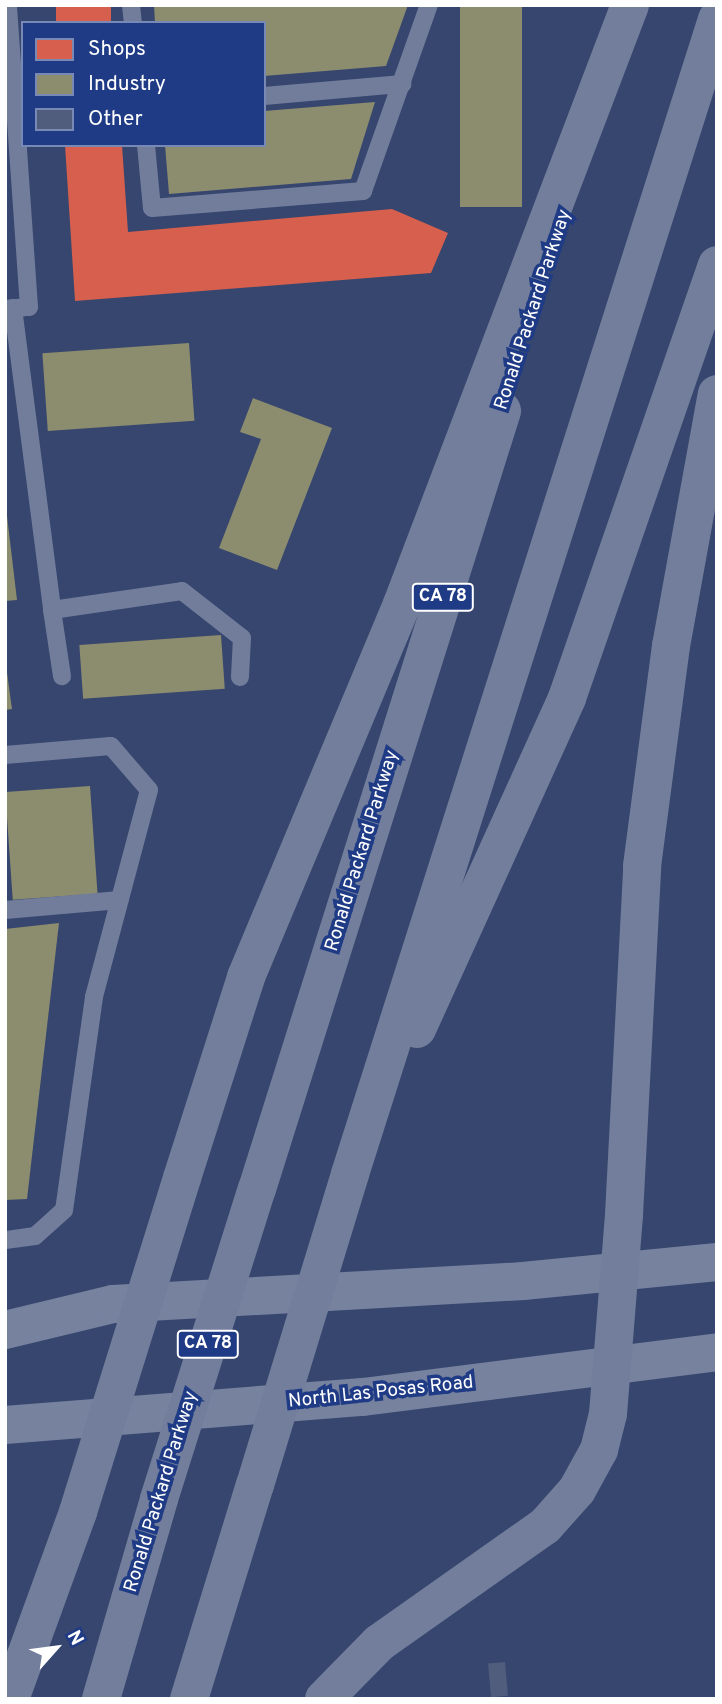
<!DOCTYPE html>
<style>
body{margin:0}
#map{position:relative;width:722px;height:1704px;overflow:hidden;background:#36466e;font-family:Overpass,sans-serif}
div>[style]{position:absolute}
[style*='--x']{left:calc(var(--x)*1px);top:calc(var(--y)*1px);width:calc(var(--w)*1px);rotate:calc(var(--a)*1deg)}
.shops>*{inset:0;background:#d6604d;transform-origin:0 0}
.industry>*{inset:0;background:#8c8c6e;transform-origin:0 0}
.building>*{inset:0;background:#505d7d;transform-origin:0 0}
.lane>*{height:18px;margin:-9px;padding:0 9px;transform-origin:9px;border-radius:9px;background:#727d9c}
.secondary>*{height:38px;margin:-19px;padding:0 19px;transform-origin:19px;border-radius:19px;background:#77829f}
.highway>*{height:38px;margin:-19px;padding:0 19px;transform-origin:19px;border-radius:19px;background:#727e9b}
.highway-bridge>*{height:38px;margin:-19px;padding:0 19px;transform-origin:19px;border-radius:19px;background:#727e9b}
span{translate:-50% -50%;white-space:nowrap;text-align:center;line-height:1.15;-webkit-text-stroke:7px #1f3b85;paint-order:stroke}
.shield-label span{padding:2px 5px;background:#1f3b85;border:2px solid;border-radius:5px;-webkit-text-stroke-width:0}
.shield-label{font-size:18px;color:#fff;font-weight:700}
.street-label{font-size:19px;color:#fff}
.frame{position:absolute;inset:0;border:7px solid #fff;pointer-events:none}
.legend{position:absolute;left:21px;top:21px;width:245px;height:126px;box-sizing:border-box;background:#1f3b85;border:2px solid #7989b6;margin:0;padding:9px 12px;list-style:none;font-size:21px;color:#fff}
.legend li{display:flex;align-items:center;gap:14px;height:35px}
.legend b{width:35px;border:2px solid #7989b6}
.north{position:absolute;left:21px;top:1613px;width:70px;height:70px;-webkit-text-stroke:5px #1f3b85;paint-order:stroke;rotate:62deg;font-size:19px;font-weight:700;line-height:28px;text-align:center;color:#fff}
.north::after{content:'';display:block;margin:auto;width:24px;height:32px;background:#fff;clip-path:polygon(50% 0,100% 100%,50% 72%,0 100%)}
</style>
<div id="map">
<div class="shops">
<div style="left:56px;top:5px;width:55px;height:18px"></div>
<div style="clip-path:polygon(65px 145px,122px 145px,128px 232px,392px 209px,448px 233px,431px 273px,75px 301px)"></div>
</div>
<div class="industry">
<div style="clip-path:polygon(154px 5px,408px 5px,386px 66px,264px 76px,264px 23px,155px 23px)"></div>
<div style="left:460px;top:5px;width:62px;height:202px"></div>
<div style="clip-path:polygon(375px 102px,351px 179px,169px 194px,165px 145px,264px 145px,264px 111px)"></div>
<div style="left:189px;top:343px;width:78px;height:147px;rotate:86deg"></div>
<div style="clip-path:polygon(253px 398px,332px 428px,277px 570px,219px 548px,261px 439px,240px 432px)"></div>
<div style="clip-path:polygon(5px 499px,17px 600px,5px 601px)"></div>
<div style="left:221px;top:635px;width:54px;height:142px;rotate:86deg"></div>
<div style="clip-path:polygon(5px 658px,12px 709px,5px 710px)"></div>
<div style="left:90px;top:786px;width:108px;height:85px;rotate:86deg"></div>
<div style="clip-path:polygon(59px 923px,27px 1199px,5px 1200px,5px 929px)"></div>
</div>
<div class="building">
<div style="left:505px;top:1662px;width:34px;height:17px;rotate:85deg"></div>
</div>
<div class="lane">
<div style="--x:131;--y:5;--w:18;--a:84"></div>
<div style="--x:264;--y:96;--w:139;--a:-5"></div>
<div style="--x:146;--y:145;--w:63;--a:84.6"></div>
<div style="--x:152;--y:208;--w:212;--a:-4.6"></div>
<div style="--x:363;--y:191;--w:197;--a:-70.5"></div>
<div style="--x:13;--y:308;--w:305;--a:82.6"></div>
<div style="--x:52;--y:610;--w:131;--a:-8.3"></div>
<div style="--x:182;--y:591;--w:76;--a:38.1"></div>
<div style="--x:242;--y:638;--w:39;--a:93"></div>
<div style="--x:5;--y:309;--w:24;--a:-5"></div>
<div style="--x:29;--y:307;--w:303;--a:-94"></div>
<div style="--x:52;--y:610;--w:67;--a:81.4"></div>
<div style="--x:5;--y:755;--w:106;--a:-4.9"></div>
<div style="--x:111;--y:746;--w:58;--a:49.2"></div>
<div style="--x:149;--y:790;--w:214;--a:104.9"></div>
<div style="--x:94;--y:997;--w:215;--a:98"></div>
<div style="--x:64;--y:1210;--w:39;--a:138"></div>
<div style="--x:35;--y:1236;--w:30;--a:172"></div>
<div style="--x:5;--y:910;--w:115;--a:-5"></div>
</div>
<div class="secondary">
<div style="--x:5;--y:1330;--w:111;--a:-13.5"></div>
<div style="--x:113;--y:1304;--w:411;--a:-3.2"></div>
<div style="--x:523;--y:1281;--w:195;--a:-5.6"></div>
<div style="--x:5;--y:1425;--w:359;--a:-4.5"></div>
<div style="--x:363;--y:1397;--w:357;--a:-7.2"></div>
</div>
<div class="highway">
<div style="--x:417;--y:1029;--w:363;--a:-65.6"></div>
<div style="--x:567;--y:698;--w:458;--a:-70.9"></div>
<div style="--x:350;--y:1174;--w:1212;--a:-72.37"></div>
<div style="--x:182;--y:1178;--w:211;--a:-72.3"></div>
<div style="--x:246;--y:977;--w:404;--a:-67.3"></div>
<div style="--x:402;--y:604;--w:641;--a:-69.16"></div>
<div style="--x:257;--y:1189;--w:816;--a:-72.52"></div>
<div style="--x:10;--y:1699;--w:199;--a:-70"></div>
<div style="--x:101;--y:1699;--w:208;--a:-73.8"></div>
<div style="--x:189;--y:1699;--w:224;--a:-72.9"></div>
<div style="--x:324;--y:1699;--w:78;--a:-45.5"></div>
<div style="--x:379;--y:1643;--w:203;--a:-35.2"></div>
<div style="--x:545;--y:1526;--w:48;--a:-48.4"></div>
<div style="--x:577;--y:1490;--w:46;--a:-61.2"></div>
<div style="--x:599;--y:1450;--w:37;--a:-76"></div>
<div style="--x:608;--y:1414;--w:200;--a:-85.4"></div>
<div style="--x:624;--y:1215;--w:349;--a:-87"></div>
<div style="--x:642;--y:866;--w:222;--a:-82.5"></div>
<div style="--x:671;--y:646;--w:256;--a:-79.7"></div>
</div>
<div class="highway-bridge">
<div style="--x:255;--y:1485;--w:325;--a:-73"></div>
<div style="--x:159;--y:1499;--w:325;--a:-72.5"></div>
<div style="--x:78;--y:1512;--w:350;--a:-72.7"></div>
</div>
<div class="shield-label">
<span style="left:443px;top:597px">CA 78</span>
<span style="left:208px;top:1344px">CA 78</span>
</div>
<div class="street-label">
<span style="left:534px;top:310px;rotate:-72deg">Ronald Packard Parkway</span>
<span style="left:363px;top:851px;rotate:-73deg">Ronald Packard Parkway</span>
<span style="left:381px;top:1393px;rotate:-6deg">North Las Posas Road</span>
<span style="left:162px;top:1492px;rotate:-73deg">Ronald Packard Parkway</span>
</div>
<div class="frame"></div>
<ul class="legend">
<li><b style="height:19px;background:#d6604d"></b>Shops</li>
<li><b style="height:19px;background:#8c8c6e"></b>Industry</li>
<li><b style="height:19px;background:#505d7d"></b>Other</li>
</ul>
<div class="north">N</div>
</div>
